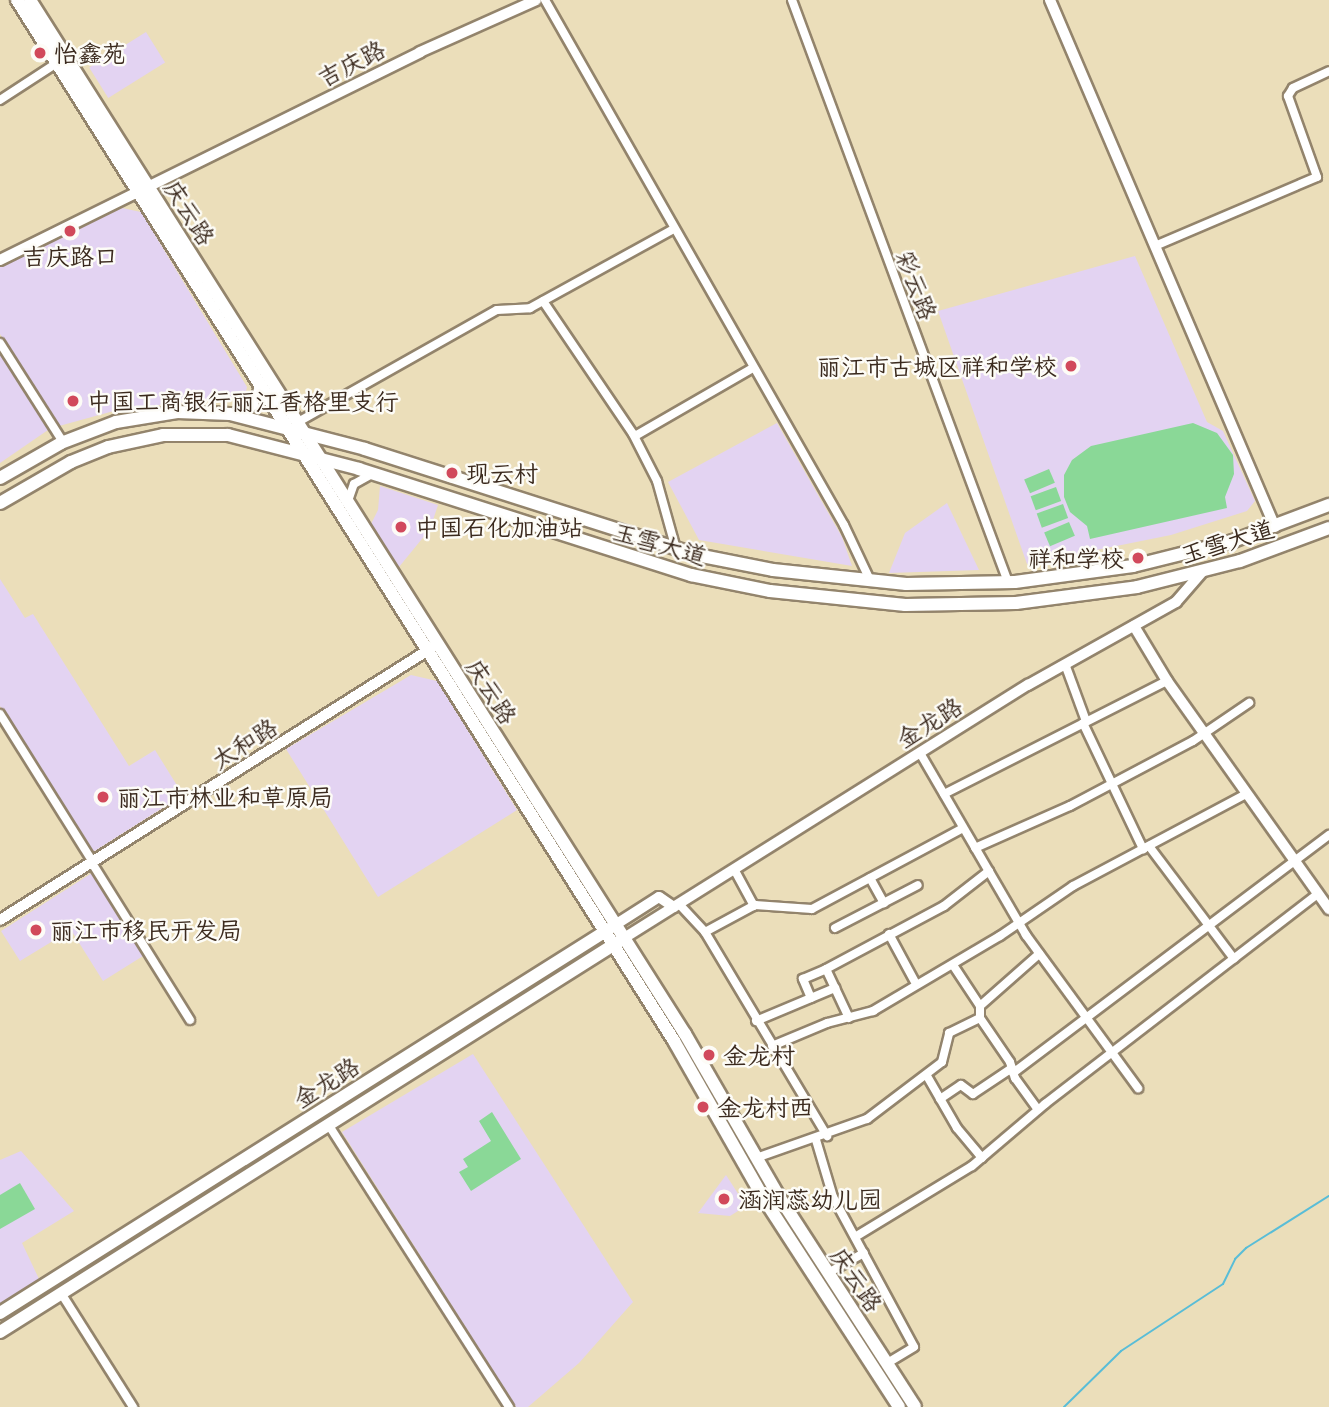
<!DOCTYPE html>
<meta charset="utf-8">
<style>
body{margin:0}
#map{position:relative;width:1329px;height:1407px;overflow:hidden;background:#ebdeba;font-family:"Playpen Sans","LXGW WenKai TC",sans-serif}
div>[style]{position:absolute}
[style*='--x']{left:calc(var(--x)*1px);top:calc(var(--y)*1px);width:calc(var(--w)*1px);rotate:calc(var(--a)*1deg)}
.built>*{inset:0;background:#e3d3f2;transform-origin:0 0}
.green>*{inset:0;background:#8ad897;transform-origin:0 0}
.stream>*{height:2px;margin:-1px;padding:0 1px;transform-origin:1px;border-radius:1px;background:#59bdd7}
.roads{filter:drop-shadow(2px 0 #93846c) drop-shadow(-2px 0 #93846c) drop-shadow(0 2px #93846c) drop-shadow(0 -2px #93846c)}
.minor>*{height:8px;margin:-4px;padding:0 4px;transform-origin:4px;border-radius:4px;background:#fff}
.tertiary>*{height:10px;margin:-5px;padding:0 5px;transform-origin:5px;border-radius:5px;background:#fff}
.secondary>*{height:12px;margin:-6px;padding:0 6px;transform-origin:6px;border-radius:6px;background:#fff}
.dots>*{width:19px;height:19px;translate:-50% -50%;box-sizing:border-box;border:4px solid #fdfcf7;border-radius:50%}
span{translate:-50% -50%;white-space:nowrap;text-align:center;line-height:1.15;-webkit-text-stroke:5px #fdfcf7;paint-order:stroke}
.poi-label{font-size:24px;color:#3b2a1e}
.left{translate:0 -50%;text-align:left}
.right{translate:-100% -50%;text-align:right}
.street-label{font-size:24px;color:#3b2a1e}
</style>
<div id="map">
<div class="built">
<div style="left:146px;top:32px;width:36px;height:67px;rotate:58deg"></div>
<div style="clip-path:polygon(122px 208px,141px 212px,247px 387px,245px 396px,121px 409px,59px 426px,0 334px,0 266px)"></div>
<div style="clip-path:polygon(1135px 256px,1207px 422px,1223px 431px,1255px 501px,1247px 511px,1171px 535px,1027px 564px,938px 311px)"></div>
<div style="clip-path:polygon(0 352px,48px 430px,0 463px)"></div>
<div style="clip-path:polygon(777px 423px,842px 537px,852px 566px,699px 540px,668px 482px)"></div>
<div style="clip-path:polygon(380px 486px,438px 505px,430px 529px,399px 567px,370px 526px,378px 510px)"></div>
<div style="clip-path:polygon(947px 503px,979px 570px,889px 573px,905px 533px)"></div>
<div style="clip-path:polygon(0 579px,25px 618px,33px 614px,129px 766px,155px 750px,183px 795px,93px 852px,0 706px)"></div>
<div style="clip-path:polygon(411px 675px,437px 681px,517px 810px,378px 897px,286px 749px)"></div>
<div style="clip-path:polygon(92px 873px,143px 956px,103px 981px,71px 930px,20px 961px,1px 931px)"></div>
<div style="clip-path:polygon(473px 1054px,633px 1302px,579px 1363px,528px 1407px,516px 1407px,342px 1132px)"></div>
<div style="clip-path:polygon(21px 1151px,74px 1211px,22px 1243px,39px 1279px,0 1304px,0 1160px)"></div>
<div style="clip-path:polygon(726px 1175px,746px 1206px,730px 1216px,698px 1213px)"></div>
</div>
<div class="green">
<div style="clip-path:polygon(1193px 423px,1217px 433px,1233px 455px,1234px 474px,1225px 497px,1227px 508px,1090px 539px,1087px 526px,1070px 512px,1064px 497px,1064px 475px,1072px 460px,1091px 446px)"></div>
<div style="left:1049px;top:469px;width:15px;height:27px;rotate:67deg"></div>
<div style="left:1056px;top:487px;width:15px;height:27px;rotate:70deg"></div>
<div style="left:1063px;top:504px;width:15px;height:28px;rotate:70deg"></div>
<div style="left:1069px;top:522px;width:15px;height:27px;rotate:67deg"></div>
<div style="clip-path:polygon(492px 1112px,521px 1159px,471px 1191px,459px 1172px,468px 1167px,463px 1159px,491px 1141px,479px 1121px)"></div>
<div style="clip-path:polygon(20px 1183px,35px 1209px,0 1229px,0 1195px)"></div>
</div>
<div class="stream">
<div style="--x:1064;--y:1407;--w:80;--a:-44.5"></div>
<div style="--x:1121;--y:1351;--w:122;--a:-33.3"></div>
<div style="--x:1223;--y:1284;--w:28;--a:-64"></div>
<div style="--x:1235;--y:1259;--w:16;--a:-45"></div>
<div style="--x:1246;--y:1248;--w:98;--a:-32.1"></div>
</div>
<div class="roads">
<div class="minor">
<div style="--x:545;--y:0;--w:604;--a:60.34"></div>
<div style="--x:844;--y:525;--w:63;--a:64.7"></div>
<div style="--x:792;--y:0;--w:621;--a:69.64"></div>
<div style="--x:0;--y:100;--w:68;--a:-33"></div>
<div style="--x:1155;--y:246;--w:176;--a:-23.1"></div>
<div style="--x:1317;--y:177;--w:86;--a:-109.7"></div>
<div style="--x:1288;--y:96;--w:9;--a:-58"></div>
<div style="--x:1293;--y:88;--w:40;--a:-25"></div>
<div style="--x:543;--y:301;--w:161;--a:55.9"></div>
<div style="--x:633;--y:434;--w:53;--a:62.9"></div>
<div style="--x:657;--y:481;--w:71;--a:74.4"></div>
<div style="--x:0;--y:343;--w:117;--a:57.5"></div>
<div style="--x:243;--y:416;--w:16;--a:-45"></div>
<div style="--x:254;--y:405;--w:21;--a:-76"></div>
<div style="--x:298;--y:422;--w:228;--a:-29.4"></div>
<div style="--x:497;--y:310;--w:33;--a:-3"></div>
<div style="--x:530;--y:308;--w:162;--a:-28.8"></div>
<div style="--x:635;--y:436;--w:136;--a:-30"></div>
<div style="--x:348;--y:501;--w:18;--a:-71"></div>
<div style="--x:354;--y:484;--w:21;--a:-29"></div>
<div style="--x:1065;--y:664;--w:61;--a:69.8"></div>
<div style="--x:0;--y:714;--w:175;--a:57.9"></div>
<div style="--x:1083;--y:723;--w:140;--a:64.5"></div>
<div style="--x:920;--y:753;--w:211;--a:59.8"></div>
<div style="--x:1026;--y:935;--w:190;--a:53.8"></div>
<div style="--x:944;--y:794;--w:250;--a:-26.9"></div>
<div style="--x:1149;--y:846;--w:141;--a:53"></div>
<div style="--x:975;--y:848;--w:104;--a:-23.9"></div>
<div style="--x:1070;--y:806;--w:139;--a:-27.9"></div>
<div style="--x:1193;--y:741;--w:68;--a:-34.2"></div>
<div style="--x:92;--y:863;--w:185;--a:58"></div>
<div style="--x:734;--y:869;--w:42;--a:61.6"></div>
<div style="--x:870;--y:878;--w:29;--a:61"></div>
<div style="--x:679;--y:904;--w:38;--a:47"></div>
<div style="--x:705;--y:932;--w:238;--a:59.1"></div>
<div style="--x:835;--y:928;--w:93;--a:-27.4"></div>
<div style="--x:705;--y:932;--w:57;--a:-28.4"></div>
<div style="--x:755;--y:905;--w:57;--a:4"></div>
<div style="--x:812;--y:909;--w:171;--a:-28.2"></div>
<div style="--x:889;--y:934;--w:57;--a:61.6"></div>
<div style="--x:953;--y:965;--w:49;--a:56.6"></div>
<div style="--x:980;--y:1006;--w:12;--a:90"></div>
<div style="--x:980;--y:1018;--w:53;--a:55.7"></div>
<div style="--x:1010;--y:1062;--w:17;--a:73"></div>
<div style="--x:1015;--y:1078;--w:39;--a:54"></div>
<div style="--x:811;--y:998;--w:21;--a:-113"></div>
<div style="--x:803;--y:979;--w:25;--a:-23"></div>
<div style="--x:980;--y:1006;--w:79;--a:-41.4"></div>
<div style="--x:849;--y:1018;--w:54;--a:-115.1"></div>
<div style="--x:826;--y:969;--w:134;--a:-28.1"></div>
<div style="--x:944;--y:906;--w:57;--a:-37.9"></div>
<div style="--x:756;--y:1021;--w:86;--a:-22.7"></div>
<div style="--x:772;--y:1046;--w:60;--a:-22.7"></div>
<div style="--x:827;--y:1023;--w:48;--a:-14.6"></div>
<div style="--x:873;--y:1011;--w:147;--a:-30.6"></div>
<div style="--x:1000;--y:936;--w:88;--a:-34.4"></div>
<div style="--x:1073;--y:886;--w:196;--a:-28"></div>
<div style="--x:1013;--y:1073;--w:396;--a:-37"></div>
<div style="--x:927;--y:1076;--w:60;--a:60"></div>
<div style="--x:957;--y:1128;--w:39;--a:50"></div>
<div style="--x:940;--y:1099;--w:25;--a:-34"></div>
<div style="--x:961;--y:1085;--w:15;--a:37"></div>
<div style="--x:973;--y:1094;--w:47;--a:-33.7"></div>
<div style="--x:328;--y:1124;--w:336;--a:57.4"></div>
<div style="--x:816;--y:1140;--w:59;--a:73.4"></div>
<div style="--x:833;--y:1197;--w:170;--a:61.6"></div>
<div style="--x:914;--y:1347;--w:31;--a:149"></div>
<div style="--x:756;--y:1158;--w:118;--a:-19.4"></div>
<div style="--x:867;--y:1119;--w:94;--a:-37.2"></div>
<div style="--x:942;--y:1062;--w:30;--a:-76"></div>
<div style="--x:949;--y:1033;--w:34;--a:-26"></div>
<div style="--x:855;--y:1237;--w:137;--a:-31.3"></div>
<div style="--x:972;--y:1166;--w:96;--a:-40.3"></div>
<div style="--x:1045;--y:1104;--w:344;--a:-37.6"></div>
<div style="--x:828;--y:1273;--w:41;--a:-29.1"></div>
<div style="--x:61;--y:1293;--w:135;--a:57.7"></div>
</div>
<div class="tertiary">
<div style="--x:1050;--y:0;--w:573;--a:66.88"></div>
<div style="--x:0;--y:260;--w:469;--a:-26.3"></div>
<div style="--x:420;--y:52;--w:127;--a:-24.1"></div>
<div style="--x:1134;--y:626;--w:64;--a:59"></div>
<div style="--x:1167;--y:681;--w:280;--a:54.6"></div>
<div style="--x:0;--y:920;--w:512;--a:-32.23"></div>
<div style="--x:615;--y:925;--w:52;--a:-32.5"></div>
<div style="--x:659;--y:897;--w:18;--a:34"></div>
<div style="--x:624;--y:938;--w:477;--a:-32.1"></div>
<div style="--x:1028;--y:685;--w:170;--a:-29.3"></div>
<div style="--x:1176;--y:602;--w:40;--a:-49"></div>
</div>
<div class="secondary">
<div style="--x:17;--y:0;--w:1231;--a:57.74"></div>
<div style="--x:674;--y:1041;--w:185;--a:60.3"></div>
<div style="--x:766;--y:1202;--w:244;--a:57"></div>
<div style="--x:30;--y:0;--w:1224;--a:57.65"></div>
<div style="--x:685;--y:1034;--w:186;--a:60"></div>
<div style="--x:778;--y:1195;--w:252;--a:57.1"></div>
<div style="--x:0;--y:478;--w:70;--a:-29.8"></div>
<div style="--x:61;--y:443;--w:59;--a:-20.9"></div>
<div style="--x:116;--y:422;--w:62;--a:-9.3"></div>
<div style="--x:177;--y:412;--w:53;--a:2.2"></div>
<div style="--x:230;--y:414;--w:139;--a:14.5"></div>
<div style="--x:365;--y:449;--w:349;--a:17.7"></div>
<div style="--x:697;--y:555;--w:77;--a:11.2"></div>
<div style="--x:773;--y:570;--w:134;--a:6"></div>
<div style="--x:906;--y:584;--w:109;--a:-1.1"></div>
<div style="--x:1015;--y:582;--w:119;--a:-7.7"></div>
<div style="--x:1133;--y:566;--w:103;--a:-14"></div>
<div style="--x:1233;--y:541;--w:103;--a:-20.6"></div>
<div style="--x:0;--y:503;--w:82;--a:-30"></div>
<div style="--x:71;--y:462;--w:40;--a:-22"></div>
<div style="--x:108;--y:447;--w:56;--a:-12.3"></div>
<div style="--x:163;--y:435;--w:65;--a:0"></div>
<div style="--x:228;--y:435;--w:135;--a:14.5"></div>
<div style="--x:359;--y:469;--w:349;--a:17.7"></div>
<div style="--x:691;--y:575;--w:81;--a:11.4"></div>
<div style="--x:770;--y:591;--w:136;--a:5.9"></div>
<div style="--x:905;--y:605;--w:111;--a:-1"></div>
<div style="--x:1016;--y:603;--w:122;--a:-7.5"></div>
<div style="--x:1137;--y:587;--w:106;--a:-14.2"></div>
<div style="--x:1240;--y:561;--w:95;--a:-20.3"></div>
<div style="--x:0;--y:1313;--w:720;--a:-32.23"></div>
<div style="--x:0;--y:1332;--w:731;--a:-32.25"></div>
</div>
</div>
<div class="dots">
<div style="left:40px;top:53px;background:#d1495b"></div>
<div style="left:70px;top:231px;background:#d1495b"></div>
<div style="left:1071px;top:366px;background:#d1495b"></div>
<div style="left:73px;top:401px;background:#d1495b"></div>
<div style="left:452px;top:473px;background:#d1495b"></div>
<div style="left:401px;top:527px;background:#d1495b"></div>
<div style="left:1138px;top:558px;background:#d1495b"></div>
<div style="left:103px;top:797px;background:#d1495b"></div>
<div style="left:36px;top:930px;background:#d1495b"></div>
<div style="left:709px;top:1055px;background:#d1495b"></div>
<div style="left:703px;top:1107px;background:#d1495b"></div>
<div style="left:724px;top:1199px;background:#d1495b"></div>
</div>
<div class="poi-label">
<span class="left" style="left:54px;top:53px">怡鑫苑</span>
<span style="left:70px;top:256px">吉庆路口</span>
<span class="right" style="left:1057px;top:366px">丽江市古城区祥和学校</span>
<span class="left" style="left:87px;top:401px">中国工商银行丽江香格里支行</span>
<span class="left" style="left:466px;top:473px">现云村</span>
<span class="left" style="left:415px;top:527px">中国石化加油站</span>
<span class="right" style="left:1124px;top:558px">祥和学校</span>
<span class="left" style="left:117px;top:797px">丽江市林业和草原局</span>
<span class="left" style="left:50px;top:930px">丽江市移民开发局</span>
<span class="left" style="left:723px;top:1055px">金龙村</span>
<span class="left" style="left:717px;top:1107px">金龙村西</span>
<span class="left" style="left:738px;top:1199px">涵润蕊幼儿园</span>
</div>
<div class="street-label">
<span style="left:351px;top:63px;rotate:-27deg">吉庆路</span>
<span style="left:190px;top:212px;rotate:58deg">庆云路</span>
<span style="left:917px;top:285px;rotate:69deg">彩云路</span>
<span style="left:1227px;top:541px;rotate:-17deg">玉雪大道</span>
<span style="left:660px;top:543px;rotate:16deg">玉雪大道</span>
<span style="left:492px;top:691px;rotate:58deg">庆云路</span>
<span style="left:929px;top:722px;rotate:-32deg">金龙路</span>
<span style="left:244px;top:743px;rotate:-32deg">太和路</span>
<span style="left:326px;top:1082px;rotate:-32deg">金龙路</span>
<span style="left:857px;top:1279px;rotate:56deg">庆云路</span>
</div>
</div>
